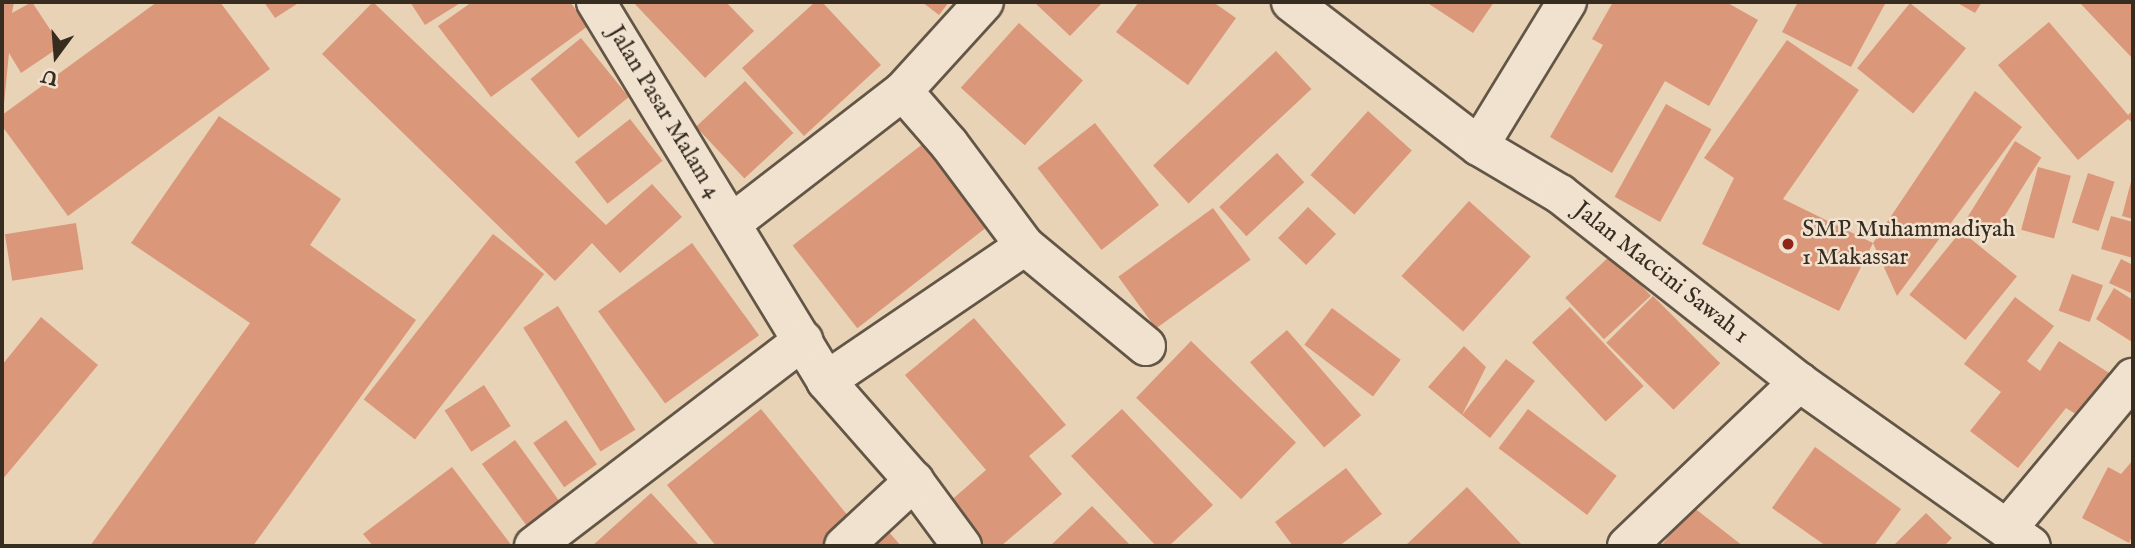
<!DOCTYPE html>
<style>
body{margin:0}
#map{position:relative;width:2135px;height:548px;overflow:hidden;background:#e9d3b6;font-family:"IM FELL English",serif}
div>[style]{position:absolute}
[style*='--x']{left:calc(var(--x)*1px);top:calc(var(--y)*1px);width:calc(var(--w)*1px);rotate:calc(var(--a)*1deg)}
.building>*{inset:0;background:#db9779;transform-origin:0 0}
.roads{filter:drop-shadow(2px 0 #635646) drop-shadow(-2px 0 #635646) drop-shadow(0 2px #635646) drop-shadow(0 -2px #635646)}
.minor>*{height:38px;margin:-19px;padding:0 19px;transform-origin:19px;border-radius:19px;background:#f1e2d0}
.dots>*{width:19px;height:19px;translate:-50% -50%;box-sizing:border-box;border:4px solid #f1e2d0;border-radius:50%}
span{translate:-50% -50%;white-space:nowrap;text-align:center;line-height:1.15;-webkit-text-stroke:5px #f1e2d0;paint-order:stroke}
.street-label{font-size:24px;color:#362c20}
.poi-label{font-size:24px;color:#362c20}
.left{translate:0 -50%;text-align:left}
.frame{position:absolute;inset:0;border:4px solid #362c20;pointer-events:none}
.north{position:absolute;left:21px;top:21px;width:70px;height:70px;-webkit-text-stroke:5px #f1e2d0;paint-order:stroke;rotate:196deg;font-size:19px;font-weight:700;line-height:28px;text-align:center;color:#362c20}
.north::after{content:'';display:block;margin:auto;width:24px;height:32px;background:#362c20;clip-path:polygon(50% 0,100% 100%,50% 72%,0 100%)}
</style>
<div id="map">
<div class="building">
<div style="clip-path:polygon(2px 2px,14px 2px,12px 13px,32px 2px,61px 46px,21px 73px,9px 53px,4px 104px)"></div>
<div style="clip-path:polygon(157px 2px,220px 2px,270px 69px,68px 216px,2px 126px,2px 115px)"></div>
<div style="clip-path:polygon(264px 2px,300px 2px,275px 18px)"></div>
<div style="clip-path:polygon(373px 2px,606px 225px,652px 184px,682px 217px,620px 273px,592px 243px,555px 281px,322px 54px)"></div>
<div style="clip-path:polygon(410px 2px,462px 2px,425px 25px)"></div>
<div style="clip-path:polygon(472px 2px,570px 2px,588px 26px,491px 97px,438px 26px)"></div>
<div style="clip-path:polygon(633px 2px,726px 2px,754px 31px,705px 78px)"></div>
<div style="clip-path:polygon(815px 2px,822px 2px,881px 65px,804px 136px,742px 68px)"></div>
<div style="clip-path:polygon(922px 2px,949px 2px,939px 15px)"></div>
<div style="clip-path:polygon(1034px 2px,1103px 2px,1070px 36px)"></div>
<div style="clip-path:polygon(1139px 2px,1213px 2px,1236px 18px,1188px 85px,1116px 32px)"></div>
<div style="clip-path:polygon(1426px 2px,1494px 2px,1473px 33px)"></div>
<div style="clip-path:polygon(1613px 2px,1726px 2px,1758px 20px,1709px 106px,1665px 81px,1612px 173px,1550px 137px,1603px 45px,1592px 39px)"></div>
<div style="clip-path:polygon(1798px 2px,1886px 2px,1851px 67px,1782px 32px)"></div>
<div style="clip-path:polygon(1956px 2px,1982px 2px,1975px 13px)"></div>
<div style="clip-path:polygon(2079px 2px,2133px 2px,2133px 59px)"></div>
<div style="left:1910px;top:3px;width:72px;height:84px;rotate:39deg"></div>
<div style="clip-path:polygon(2049px 22px,2128px 115px,2133px 110px,2133px 123px,2128px 119px,2078px 160px,1998px 65px)"></div>
<div style="left:1019px;top:23px;width:86px;height:87px;rotate:42deg"></div>
<div style="left:581px;top:38px;width:76px;height:65px;rotate:51deg"></div>
<div style="clip-path:polygon(1787px 40px,1859px 90px,1783px 199px,1873px 243px,1839px 311px,1702px 244px,1734px 178px,1704px 158px)"></div>
<div style="left:1276px;top:51px;width:52px;height:168px;rotate:47deg"></div>
<div style="left:745px;top:81px;width:71px;height:67px;rotate:47deg"></div>
<div style="clip-path:polygon(1975px 91px,2022px 127px,1897px 296px,1873px 243px)"></div>
<div style="left:1666px;top:104px;width:52px;height:106px;rotate:29deg"></div>
<div style="left:1368px;top:111px;width:59px;height:86px;rotate:42deg"></div>
<div style="clip-path:polygon(219px 116px,341px 199px,310px 245px,416px 320px,253px 546px,90px 546px,250px 323px,131px 243px)"></div>
<div style="left:630px;top:119px;width:53px;height:70px;rotate:52deg"></div>
<div style="left:1095px;top:123px;width:104px;height:73px;rotate:52deg"></div>
<div style="left:929px;top:139px;width:105px;height:173px;rotate:52deg"></div>
<div style="left:2015px;top:141px;width:31px;height:91px;rotate:32deg"></div>
<div style="left:1277px;top:153px;width:40px;height:79px;rotate:47deg"></div>
<div style="left:2038px;top:167px;width:34px;height:65px;rotate:15deg"></div>
<div style="left:2088px;top:173px;width:28px;height:52px;rotate:18deg"></div>
<div style="clip-path:polygon(2132px 178px,2133px 179px,2133px 219px,2122px 216px)"></div>
<div style="left:1469px;top:201px;width:83px;height:101px;rotate:42deg"></div>
<div style="left:1308px;top:207px;width:39px;height:43px;rotate:44deg"></div>
<div style="left:1213px;top:208px;width:64px;height:117px;rotate:54deg"></div>
<div style="clip-path:polygon(2111px 216px,2133px 222px,2133px 258px,2101px 249px)"></div>
<div style="left:76px;top:223px;width:47px;height:72px;rotate:81deg"></div>
<div style="left:1961px;top:231px;width:72px;height:82px;rotate:39deg"></div>
<div style="left:493px;top:234px;width:65px;height:210px;rotate:38deg"></div>
<div style="left:692px;top:243px;width:114px;height:116px;rotate:54deg"></div>
<div style="left:1612px;top:254px;width:57px;height:64px;rotate:47deg"></div>
<div style="clip-path:polygon(2121px 259px,2133px 265px,2133px 294px,2109px 283px)"></div>
<div style="left:2072px;top:274px;width:33px;height:39px;rotate:20deg"></div>
<div style="clip-path:polygon(2114px 288px,2133px 300px,2132px 342px,2096px 319px)"></div>
<div style="left:1653px;top:296px;width:95px;height:66px;rotate:45deg"></div>
<div style="clip-path:polygon(2015px 297px,2054px 326px,2027px 361px,2040px 371px,2059px 341px,2114px 376px,2085px 420px,2066px 408px,2018px 468px,1970px 431px,2001px 392px,1964px 364px)"></div>
<div style="left:558px;top:306px;width:146px;height:41px;rotate:58deg"></div>
<div style="left:1570px;top:307px;width:108px;height:52px;rotate:47deg"></div>
<div style="left:1332px;top:308px;width:86px;height:46px;rotate:37deg"></div>
<div style="clip-path:polygon(41px 317px,98px 365px,2px 480px,2px 365px)"></div>
<div style="clip-path:polygon(974px 318px,1066px 425px,1029px 456px,1062px 494px,1001px 546px,985px 546px,948px 503px,986px 470px,905px 375px)"></div>
<div style="left:1287px;top:330px;width:113px;height:49px;rotate:49deg"></div>
<div style="left:1191px;top:341px;width:146px;height:79px;rotate:44deg"></div>
<div style="clip-path:polygon(1464px 346px,1486px 367px,1462px 415px,1506px 359px,1535px 381px,1490px 438px,1462px 415px,1428px 387px)"></div>
<div style="left:484px;top:385px;width:49px;height:47px;rotate:57deg"></div>
<div style="clip-path:polygon(761px 409px,853px 522px,823px 546px,716px 546px,667px 485px)"></div>
<div style="clip-path:polygon(1122px 409px,1213px 505px,1169px 546px,1156px 546px,1071px 456px)"></div>
<div style="left:1528px;top:409px;width:111px;height:49px;rotate:37deg"></div>
<div style="left:566px;top:420px;width:54px;height:40px;rotate:55deg"></div>
<div style="left:515px;top:440px;width:79px;height:41px;rotate:54deg"></div>
<div style="clip-path:polygon(1815px 447px,1901px 509px,1874px 546px,1826px 546px,1772px 508px)"></div>
<div style="clip-path:polygon(2133px 460px,2133px 535px,2129px 543px,2082px 518px,2108px 467px,2121px 474px)"></div>
<div style="clip-path:polygon(452px 467px,512px 546px,373px 546px,363px 534px)"></div>
<div style="clip-path:polygon(1346px 468px,1382px 514px,1339px 546px,1293px 546px,1275px 522px)"></div>
<div style="clip-path:polygon(1467px 487px,1523px 546px,1405px 546px)"></div>
<div style="clip-path:polygon(651px 493px,700px 546px,592px 546px)"></div>
<div style="clip-path:polygon(1092px 506px,1131px 546px,1050px 546px)"></div>
<div style="clip-path:polygon(1693px 507px,1743px 546px,1661px 546px)"></div>
<div style="clip-path:polygon(1926px 513px,1952px 538px,1944px 546px,1893px 546px)"></div>
<div style="clip-path:polygon(888px 531px,901px 546px,870px 546px)"></div>
</div>
<div class="roads">
<div class="minor">
<div style="--x:596;--y:2;--w:443;--a:58.7"></div>
<div style="--x:826;--y:381;--w:133;--a:48.7"></div>
<div style="--x:914;--y:481;--w:81;--a:53.6"></div>
<div style="--x:1291;--y:2;--w:237;--a:37.5"></div>
<div style="--x:1479;--y:146;--w:94;--a:30.7"></div>
<div style="--x:1560;--y:194;--w:304;--a:38.2"></div>
<div style="--x:1799;--y:382;--w:284;--a:35.3"></div>
<div style="--x:1479;--y:146;--w:169;--a:-58.6"></div>
<div style="--x:732;--y:223;--w:216;--a:-37.7"></div>
<div style="--x:903;--y:91;--w:120;--a:-47.7"></div>
<div style="--x:1025;--y:246;--w:157;--a:39.6"></div>
<div style="--x:826;--y:381;--w:240;--a:-34.2"></div>
<div style="--x:1025;--y:246;--w:127;--a:-126.7"></div>
<div style="--x:949;--y:144;--w:70;--a:-131"></div>
<div style="--x:2007;--y:529;--w:197;--a:-50.2"></div>
<div style="--x:534;--y:546;--w:339;--a:-37.4"></div>
<div style="--x:844;--y:546;--w:96;--a:-42.9"></div>
<div style="--x:1627;--y:546;--w:238;--a:-43.6"></div>
</div>
</div>
<div class="dots">
<div style="left:1788px;top:244px;background:#8f2418"></div>
</div>
<div class="street-label">
<span style="left:664px;top:112px;rotate:59deg">Jalan Pasar Malam 4</span>
<span style="left:1661px;top:273px;rotate:38deg">Jalan Maccini Sawah 1</span>
</div>
<div class="poi-label">
<span class="left" style="left:1802px;top:244px">SMP Muhammadiyah<br>1 Makassar</span>
</div>
<div class="frame"></div>
<div class="north">U</div>
</div>
